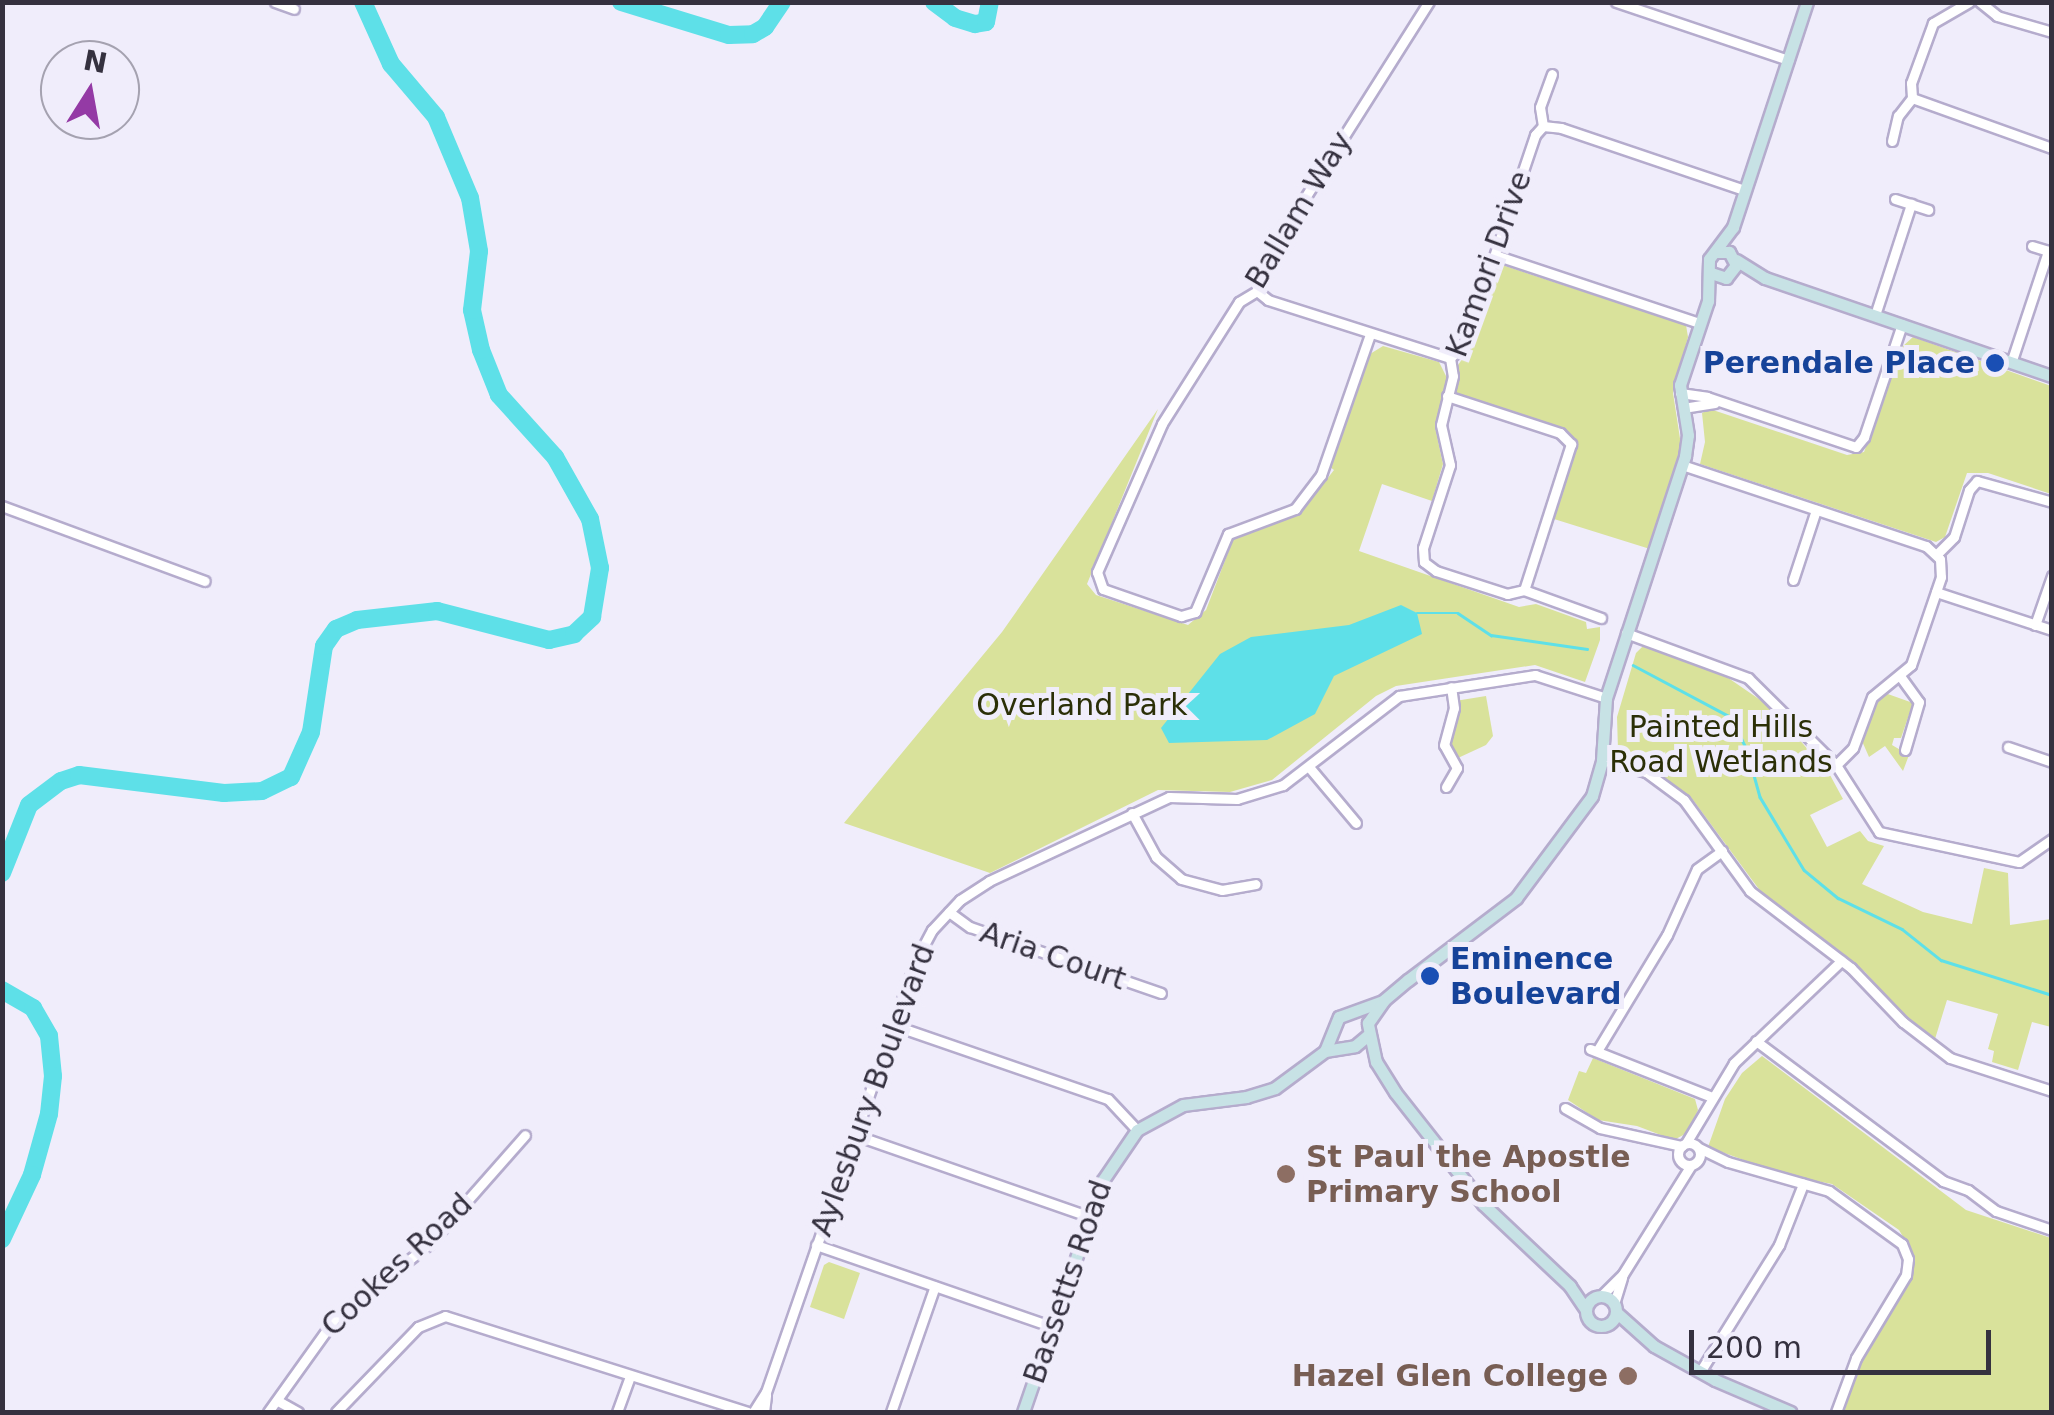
<!DOCTYPE html>
<style>
body{margin:0}
#map{position:relative;width:2054px;height:1415px;overflow:hidden;background:#f0edfb;font-family:"DejaVu Sans",sans-serif}
div>[style]{position:absolute}
[style*='--x']{left:calc(var(--x)*1px);top:calc(var(--y)*1px);width:calc(var(--w)*1px);rotate:calc(var(--a)*1deg)}
.green>*{inset:0;background:#d9e29b}
.water>*{inset:0;background:#5ee0e8}
.stream>*{height:2.5px;margin:-1.25px;padding:0 1.25px;transform-origin:1.25px;border-radius:1.25px;background:#5ee0e8}
.river>*{height:18px;margin:-9px;padding:0 9px;transform-origin:9px;border-radius:9px;background:#5ee0e8}
.roads{filter:drop-shadow(2px 0 #b5accd) drop-shadow(-2px 0 #b5accd) drop-shadow(0 2px #b5accd) drop-shadow(0 -2px #b5accd)}
.street>*{height:9px;margin:-4.5px;padding:0 4.5px;transform-origin:4.5px;border-radius:4.5px;background:#fff}
.street>.ring{margin:-4.5px;padding:0;box-sizing:content-box;background:none;border:9px solid #fff;border-radius:50%}
.secondary>*{height:11px;margin:-5.5px;padding:0 5.5px;transform-origin:5.5px;border-radius:5.5px;background:#c7e2e5}
.secondary>.ring{margin:-5.5px;padding:0;box-sizing:content-box;background:none;border:11px solid #c7e2e5;border-radius:50%}
.dots>*{width:28px;height:28px;translate:-50% -50%;box-sizing:border-box;border:5px solid #f0edfb;border-radius:50%}
span{translate:-50% -50%;white-space:nowrap;text-align:center;line-height:1.15;-webkit-text-stroke:10px #f0edfb;paint-order:stroke}
.street-label{font-size:30px;color:#35313f}
.transit-label{font-size:30px;color:#164399;font-weight:700}
.right{translate:-100% -50%;text-align:right}
.left{translate:0 -50%;text-align:left}
.park-label{font-size:30px;color:#2b2f07}
.education-label{font-size:30px;color:#785e54;font-weight:700}
.frame{position:absolute;inset:0;border:5px solid #35313f;pointer-events:none}
.north{position:absolute;left:40px;top:40px;width:100px;height:100px;box-sizing:border-box;background:#f0edfb;border:2px solid #a5a2b0;border-radius:50%;rotate:11deg;font-size:28px;font-weight:700;line-height:40px;text-align:center;color:#35313f}
.north::after{content:'';display:block;margin:auto;width:35px;height:45px;background:#943aa5;clip-path:polygon(50% 0,100% 100%,50% 72%,0 100%)}
.scale{position:absolute;left:1689px;top:1330px;width:302px;height:45px;box-sizing:border-box;border:5px solid #35313f;border-top:0;padding-left:12px;font-size:30px;line-height:35px;white-space:nowrap;color:#35313f;-webkit-text-stroke:8px #f0edfb;paint-order:stroke}
</style>
<div id="map">
<div class="green">
<div style="clip-path:polygon(1499px 264px,1686px 325px,1688px 337px,1673px 393px,1681px 445px,1650px 549px,1554px 519px,1575px 453px,1570px 433px,1455px 394px,1458px 365px,1468px 351px)"></div>
<div style="clip-path:polygon(1913px 337px,2051px 386px,2051px 494px,1988px 473px,1967px 473px,1945px 537px,1936px 542px,1700px 464px,1705px 442px,1702px 413px,1710px 409px,1847px 455px,1864px 452px,1903px 346px)"></div>
<div style="clip-path:polygon(1383px 346px,1439px 362px,1447px 378px,1435px 427px,1443px 464px,1432px 501px,1382px 484px,1359px 551px,1519px 607px,1536px 604px,1586px 622px,1587px 629px,1600px 627px,1600px 640px,1585px 682px,1535px 665px,1396px 686px,1376px 696px,1272px 780px,1230px 792px,1158px 790px,990px 873px,844px 823px,1002px 632px,1158px 409px,1087px 584px,1096px 595px,1188px 625px,1206px 610px,1234px 537px,1299px 515px,1334px 470px,1330px 467px,1370px 354px)"></div>
<div style="clip-path:polygon(1643px 646px,1721px 673px,1772px 708px,1830px 775px,1843px 799px,1810px 815px,1827px 847px,1860px 831px,1868px 841px,1884px 846px,1862px 884px,1923px 912px,1972px 924px,1984px 868px,2008px 873px,2010px 925px,2051px 919px,2051px 1027px,2032px 1022px,2018px 1070px,1992px 1062px,1994px 1051px,1988px 1049px,1998px 1014px,1947px 1000px,1935px 1039px,1899px 1010px,1865px 972px,1761px 892px,1693px 800px,1641px 763px,1623px 758px,1618px 750px,1617px 717px,1636px 653px)"></div>
<div style="clip-path:polygon(1885px 693px,1913px 703px,1901px 738px,1894px 738px,1892px 745px,1909px 755px,1903px 771px,1885px 746px,1869px 757px,1862px 741px,1872px 709px)"></div>
<div style="clip-path:polygon(1486px 696px,1493px 736px,1486px 745px,1458px 758px,1449px 744px,1455px 701px)"></div>
<div style="clip-path:polygon(1762px 1056px,1966px 1210px,2051px 1238px,2051px 1412px,1844px 1412px,1861px 1361px,1910px 1281px,1914px 1255px,1899px 1230px,1832px 1184px,1785px 1175px,1708px 1147px,1725px 1099px,1742px 1073px)"></div>
<div style="clip-path:polygon(1593px 1058px,1695px 1099px,1698px 1110px,1687px 1133px,1674px 1140px,1637px 1126px,1598px 1120px,1568px 1100px,1579px 1071px,1586px 1073px)"></div>
<div style="clip-path:polygon(829px 1262px,860px 1273px,844px 1319px,810px 1307px,824px 1265px)"></div>
</div>
<div class="water">
<div style="clip-path:polygon(1401px 605px,1417px 613px,1422px 634px,1334px 676px,1315px 714px,1267px 740px,1169px 743px,1161px 728px,1220px 654px,1251px 637px,1349px 625px)"></div>
</div>
<div class="stream">
<div style="--x:1417;--y:613;--w:41;--a:0"></div>
<div style="--x:1458;--y:613;--w:40;--a:34"></div>
<div style="--x:1491;--y:635;--w:97;--a:8.3"></div>
<div style="--x:1633;--y:665;--w:111;--a:28"></div>
<div style="--x:1731;--y:717;--w:37;--a:64"></div>
<div style="--x:1747;--y:750;--w:49;--a:74.5"></div>
<div style="--x:1760;--y:797;--w:85;--a:58.9"></div>
<div style="--x:1804;--y:870;--w:44;--a:39.5"></div>
<div style="--x:1838;--y:898;--w:71;--a:25.8"></div>
<div style="--x:1902;--y:929;--w:50;--a:38.5"></div>
<div style="--x:1941;--y:960;--w:116;--a:17.5"></div>
</div>
<div class="river">
<div style="--x:621;--y:2;--w:113;--a:17"></div>
<div style="--x:729;--y:35;--w:24;--a:-2"></div>
<div style="--x:753;--y:34;--w:14;--a:-30"></div>
<div style="--x:765;--y:27;--w:30;--a:-56"></div>
<div style="--x:934;--y:2;--w:26;--a:37"></div>
<div style="--x:955;--y:18;--w:21;--a:17"></div>
<div style="--x:975;--y:24;--w:11;--a:-10"></div>
<div style="--x:986;--y:22;--w:20;--a:-79"></div>
<div style="--x:2;--y:873;--w:73;--a:-68.3"></div>
<div style="--x:29;--y:805;--w:40;--a:-37"></div>
<div style="--x:61;--y:781;--w:19;--a:-18"></div>
<div style="--x:79;--y:775;--w:146;--a:7.1"></div>
<div style="--x:224;--y:793;--w:38;--a:-3"></div>
<div style="--x:262;--y:791;--w:32;--a:-26"></div>
<div style="--x:291;--y:777;--w:49;--a:-66"></div>
<div style="--x:311;--y:732;--w:87;--a:-81.4"></div>
<div style="--x:324;--y:646;--w:21;--a:-55"></div>
<div style="--x:336;--y:629;--w:23;--a:-23"></div>
<div style="--x:357;--y:620;--w:81;--a:-6.4"></div>
<div style="--x:437;--y:611;--w:116;--a:14.5"></div>
<div style="--x:549;--y:640;--w:26;--a:-13"></div>
<div style="--x:574;--y:634;--w:25;--a:-43"></div>
<div style="--x:592;--y:617;--w:50;--a:-80.7"></div>
<div style="--x:600;--y:568;--w:50;--a:-101.5"></div>
<div style="--x:590;--y:519;--w:71;--a:-119.4"></div>
<div style="--x:555;--y:457;--w:84;--a:-132.1"></div>
<div style="--x:499;--y:395;--w:48;--a:-111.8"></div>
<div style="--x:481;--y:350;--w:41;--a:-102.7"></div>
<div style="--x:472;--y:310;--w:59;--a:-83.2"></div>
<div style="--x:479;--y:251;--w:54;--a:-99.6"></div>
<div style="--x:470;--y:198;--w:88;--a:-112.8"></div>
<div style="--x:436;--y:117;--w:70;--a:-130.3"></div>
<div style="--x:391;--y:64;--w:68;--a:-114.3"></div>
<div style="--x:2;--y:990;--w:36;--a:30"></div>
<div style="--x:33;--y:1008;--w:32;--a:60"></div>
<div style="--x:49;--y:1036;--w:40;--a:84.3"></div>
<div style="--x:53;--y:1076;--w:38;--a:96"></div>
<div style="--x:49;--y:1114;--w:63;--a:105.6"></div>
<div style="--x:32;--y:1175;--w:71;--a:115.1"></div>
</div>
<div class="roads">
<div class="street">
<div style="--x:275;--y:2;--w:20;--a:20"></div>
<div style="--x:1616;--y:2;--w:182;--a:18.6"></div>
<div style="--x:1969;--y:2;--w:42;--a:149.7"></div>
<div style="--x:1933;--y:23;--w:64;--a:110.1"></div>
<div style="--x:1911;--y:83;--w:15;--a:86"></div>
<div style="--x:1912;--y:98;--w:149;--a:19.7"></div>
<div style="--x:1980;--y:2;--w:22;--a:39"></div>
<div style="--x:1997;--y:16;--w:57;--a:16.2"></div>
<div style="--x:1543;--y:126;--w:18;--a:6"></div>
<div style="--x:1561;--y:128;--w:193;--a:18.7"></div>
<div style="--x:1892;--y:141;--w:26;--a:-77"></div>
<div style="--x:1898;--y:116;--w:23;--a:-52"></div>
<div style="--x:1895;--y:199;--w:35;--a:18"></div>
<div style="--x:2032;--y:246;--w:21;--a:17"></div>
<div style="--x:1495;--y:255;--w:216;--a:18.4"></div>
<div style="--x:1257;--y:291;--w:21;--a:149"></div>
<div style="--x:1239;--y:302;--w:144;--a:122.3"></div>
<div style="--x:1162;--y:424;--w:162;--a:113.7"></div>
<div style="--x:1097;--y:572;--w:18;--a:71"></div>
<div style="--x:1103;--y:589;--w:83;--a:19.1"></div>
<div style="--x:1181;--y:616;--w:15;--a:-16"></div>
<div style="--x:1195;--y:612;--w:85;--a:-67.1"></div>
<div style="--x:1228;--y:534;--w:72;--a:-20.5"></div>
<div style="--x:1295;--y:509;--w:43;--a:-52.6"></div>
<div style="--x:1321;--y:475;--w:149;--a:-70.8"></div>
<div style="--x:1257;--y:291;--w:19;--a:-87"></div>
<div style="--x:1258;--y:272;--w:320;--a:-57.7"></div>
<div style="--x:1257;--y:291;--w:14;--a:39"></div>
<div style="--x:1268;--y:300;--w:191;--a:17.7"></div>
<div style="--x:1875;--y:315;--w:117;--a:-72"></div>
<div style="--x:1450;--y:358;--w:18;--a:81"></div>
<div style="--x:1453;--y:376;--w:50;--a:103.8"></div>
<div style="--x:1441;--y:425;--w:41;--a:77.3"></div>
<div style="--x:1450;--y:465;--w:87;--a:108"></div>
<div style="--x:1423;--y:548;--w:14;--a:86"></div>
<div style="--x:1424;--y:562;--w:15;--a:37"></div>
<div style="--x:1436;--y:571;--w:75;--a:17.9"></div>
<div style="--x:1507;--y:594;--w:17;--a:-13"></div>
<div style="--x:1524;--y:590;--w:82;--a:20"></div>
<div style="--x:1450;--y:358;--w:19;--a:-43"></div>
<div style="--x:1464;--y:345;--w:222;--a:-71.3"></div>
<div style="--x:1535;--y:135;--w:12;--a:-48"></div>
<div style="--x:1543;--y:126;--w:19;--a:-99"></div>
<div style="--x:1540;--y:107;--w:35;--a:-70"></div>
<div style="--x:2012;--y:360;--w:115;--a:-71.7"></div>
<div style="--x:1680;--y:393;--w:27;--a:8"></div>
<div style="--x:1707;--y:397;--w:157;--a:18.6"></div>
<div style="--x:1856;--y:447;--w:13;--a:-51"></div>
<div style="--x:1864;--y:437;--w:119;--a:-71.4"></div>
<div style="--x:1447;--y:396;--w:119;--a:18.1"></div>
<div style="--x:1560;--y:433;--w:16;--a:45"></div>
<div style="--x:1571;--y:444;--w:153;--a:107.8"></div>
<div style="--x:1683;--y:408;--w:32;--a:-9"></div>
<div style="--x:1682;--y:465;--w:257;--a:18.4"></div>
<div style="--x:1926;--y:546;--w:19;--a:43"></div>
<div style="--x:1940;--y:559;--w:18;--a:87"></div>
<div style="--x:1941;--y:577;--w:93;--a:108.8"></div>
<div style="--x:1911;--y:665;--w:50;--a:140.6"></div>
<div style="--x:1872;--y:697;--w:54;--a:110.4"></div>
<div style="--x:1853;--y:748;--w:24;--a:135"></div>
<div style="--x:2;--y:506;--w:216;--a:20.3"></div>
<div style="--x:1937;--y:554;--w:24;--a:-45"></div>
<div style="--x:1954;--y:537;--w:49;--a:-72.3"></div>
<div style="--x:1969;--y:490;--w:12;--a:-48"></div>
<div style="--x:1977;--y:481;--w:78;--a:15.6"></div>
<div style="--x:1793;--y:580;--w:74;--a:-71.8"></div>
<div style="--x:1936;--y:592;--w:122;--a:18.1"></div>
<div style="--x:2035;--y:625;--w:52;--a:-70.9"></div>
<div style="--x:1626;--y:633;--w:130;--a:20.2"></div>
<div style="--x:1748;--y:678;--w:124;--a:44.7"></div>
<div style="--x:1836;--y:765;--w:80;--a:57.3"></div>
<div style="--x:1879;--y:832;--w:143;--a:12.1"></div>
<div style="--x:2019;--y:862;--w:40;--a:-34.9"></div>
<div style="--x:1900;--y:676;--w:32;--a:54"></div>
<div style="--x:1919;--y:702;--w:50;--a:106.3"></div>
<div style="--x:2008;--y:747;--w:46;--a:18.8"></div>
<div style="--x:1602;--y:760;--w:46;--a:15.3"></div>
<div style="--x:1646;--y:772;--w:47;--a:36.4"></div>
<div style="--x:1684;--y:800;--w:112;--a:54"></div>
<div style="--x:1750;--y:891;--w:127;--a:37.3"></div>
<div style="--x:1851;--y:968;--w:75;--a:46.1"></div>
<div style="--x:1903;--y:1022;--w:59;--a:37.5"></div>
<div style="--x:1950;--y:1058;--w:107;--a:17.9"></div>
<div style="--x:1309;--y:767;--w:73;--a:50"></div>
<div style="--x:1446;--y:787;--w:22;--a:-60"></div>
<div style="--x:1457;--y:768;--w:26;--a:-119"></div>
<div style="--x:1444;--y:745;--w:38;--a:-75"></div>
<div style="--x:1454;--y:708;--w:21;--a:-98"></div>
<div style="--x:1132;--y:813;--w:50;--a:61.4"></div>
<div style="--x:1156;--y:857;--w:33;--a:41"></div>
<div style="--x:1181;--y:879;--w:42;--a:15"></div>
<div style="--x:1222;--y:890;--w:34;--a:-10"></div>
<div style="--x:949;--y:912;--w:26;--a:36"></div>
<div style="--x:970;--y:927;--w:202;--a:19.1"></div>
<div style="--x:893;--y:1025;--w:227;--a:19"></div>
<div style="--x:1108;--y:1099;--w:42;--a:46.9"></div>
<div style="--x:1756;--y:1041;--w:234;--a:36.8"></div>
<div style="--x:1943;--y:1181;--w:27;--a:20"></div>
<div style="--x:1968;--y:1190;--w:35;--a:37"></div>
<div style="--x:1996;--y:1211;--w:59;--a:18.7"></div>
<div style="--x:1590;--y:1049;--w:131;--a:21.5"></div>
<div style="--x:1597;--y:1051;--w:135;--a:-58.9"></div>
<div style="--x:1667;--y:935;--w:72;--a:-65.6"></div>
<div style="--x:1697;--y:869;--w:31;--a:-36"></div>
<div style="--x:1565;--y:1108;--w:40;--a:29.7"></div>
<div style="--x:1600;--y:1128;--w:84;--a:12.4"></div>
<div style="--x:855;--y:1135;--w:250;--a:19.2"></div>
<div class="ring" style="left:1678px;top:1143px;width:13px;height:13px"></div>
<div style="--x:1686;--y:1143;--w:93;--a:-59"></div>
<div style="--x:1734;--y:1063;--w:148;--a:-43.6"></div>
<div style="--x:1699;--y:1148;--w:32;--a:26"></div>
<div style="--x:1728;--y:1162;--w:105;--a:16"></div>
<div style="--x:1829;--y:1191;--w:90;--a:36"></div>
<div style="--x:1902;--y:1244;--w:16;--a:68"></div>
<div style="--x:1908;--y:1259;--w:16;--a:97"></div>
<div style="--x:1906;--y:1275;--w:97;--a:121.1"></div>
<div style="--x:1856;--y:1358;--w:58;--a:110.3"></div>
<div style="--x:816;--y:1245;--w:251;--a:19.1"></div>
<div style="--x:1601;--y:1296;--w:31;--a:-45"></div>
<div style="--x:1623;--y:1274;--w:128;--a:-58"></div>
<div style="--x:1614;--y:1304;--w:28;--a:-73"></div>
<div style="--x:1700;--y:1372;--w:150;--a:-58.1"></div>
<div style="--x:1779;--y:1245;--w:66;--a:-68.5"></div>
<div style="--x:278;--y:1401;--w:23;--a:29"></div>
<div style="--x:754;--y:1411;--w:22;--a:-58"></div>
<div style="--x:766;--y:1392;--w:457;--a:-70.9"></div>
<div style="--x:916;--y:960;--w:34;--a:-62"></div>
<div style="--x:932;--y:930;--w:41;--a:-47"></div>
<div style="--x:960;--y:900;--w:35;--a:-33"></div>
<div style="--x:989;--y:881;--w:199;--a:-25"></div>
<div style="--x:1169;--y:797;--w:68;--a:1.7"></div>
<div style="--x:1237;--y:799;--w:48;--a:-16.9"></div>
<div style="--x:1283;--y:785;--w:146;--a:-37.5"></div>
<div style="--x:1399;--y:696;--w:138;--a:-8.8"></div>
<div style="--x:1535;--y:675;--w:75;--a:17.9"></div>
<div style="--x:268;--y:1412;--w:117;--a:-54.4"></div>
<div style="--x:336;--y:1317;--w:118;--a:-38.1"></div>
<div style="--x:429;--y:1244;--w:145;--a:-48.6"></div>
<div style="--x:336;--y:1412;--w:118;--a:-46"></div>
<div style="--x:418;--y:1327;--w:29;--a:-22"></div>
<div style="--x:445;--y:1316;--w:317;--a:17.6"></div>
<div style="--x:617;--y:1412;--w:38;--a:-70"></div>
<div style="--x:764;--y:1412;--w:17;--a:-83"></div>
<div style="--x:891;--y:1412;--w:133;--a:-70.8"></div>
</div>
<div class="secondary">
<div style="--x:1736;--y:260;--w:34;--a:32"></div>
<div style="--x:1765;--y:278;--w:303;--a:18.9"></div>
<div style="--x:1711;--y:273;--w:16;--a:18"></div>
<div style="--x:1726;--y:278;--w:16;--a:-52"></div>
<div style="--x:1736;--y:265;--w:15;--a:-118"></div>
<div style="--x:1729;--y:252;--w:13;--a:180"></div>
<div style="--x:1325;--y:1051;--w:37;--a:-68"></div>
<div style="--x:1339;--y:1017;--w:47;--a:-20"></div>
<div class="ring" style="left:1586px;top:1296px;width:19px;height:19px"></div>
<div style="--x:1586;--y:1310;--w:29;--a:-124"></div>
<div style="--x:1570;--y:1286;--w:120;--a:-136.7"></div>
<div style="--x:1483;--y:1204;--w:142;--a:-128.2"></div>
<div style="--x:1395;--y:1092;--w:36;--a:-122"></div>
<div style="--x:1376;--y:1062;--w:40;--a:-102"></div>
<div style="--x:1368;--y:1023;--w:28;--a:-55"></div>
<div style="--x:1384;--y:1000;--w:31;--a:-40"></div>
<div style="--x:1408;--y:980;--w:136;--a:-37.2"></div>
<div style="--x:1516;--y:898;--w:127;--a:-53.3"></div>
<div style="--x:1592;--y:796;--w:37;--a:-74"></div>
<div style="--x:1602;--y:760;--w:62;--a:-86.3"></div>
<div style="--x:1606;--y:698;--w:255;--a:-71.9"></div>
<div style="--x:1685;--y:456;--w:21;--a:-82"></div>
<div style="--x:1688;--y:435;--w:51;--a:-99.1"></div>
<div style="--x:1680;--y:385;--w:89;--a:-71.6"></div>
<div style="--x:1708;--y:301;--w:42;--a:-88.6"></div>
<div style="--x:1709;--y:259;--w:40;--a:-53"></div>
<div style="--x:1733;--y:227;--w:237;--a:-71.8"></div>
<div style="--x:1616;--y:1312;--w:51;--a:41.8"></div>
<div style="--x:1654;--y:1346;--w:70;--a:29.1"></div>
<div style="--x:1715;--y:1380;--w:82;--a:23.1"></div>
<div style="--x:1023;--y:1412;--w:245;--a:-71"></div>
<div style="--x:1103;--y:1180;--w:60;--a:-55.8"></div>
<div style="--x:1137;--y:1130;--w:52;--a:-28.5"></div>
<div style="--x:1183;--y:1105;--w:64;--a:-7.2"></div>
<div style="--x:1246;--y:1097;--w:30;--a:-17"></div>
<div style="--x:1275;--y:1088;--w:62;--a:-36.5"></div>
<div style="--x:1325;--y:1051;--w:30;--a:-9"></div>
<div style="--x:1355;--y:1046;--w:16;--a:-40"></div>
</div>
</div>
<div class="dots">
<div style="left:1995px;top:363px;background:#1a4fb4"></div>
<div style="left:1430px;top:976px;background:#1a4fb4"></div>
<div style="left:1286px;top:1174px;background:#8d6e63"></div>
<div style="left:1628px;top:1376px;background:#8d6e63"></div>
</div>
<div class="street-label">
<span style="left:1299px;top:210px;rotate:-59deg">Ballam Way</span>
<span style="left:1489px;top:264px;rotate:-70deg">Kamori Drive</span>
<span style="left:1053px;top:956px;rotate:19deg">Aria Court</span>
<span style="left:873px;top:1090px;rotate:-70deg">Aylesbury Boulevard</span>
<span style="left:397px;top:1265px;rotate:-43deg">Cookes Road</span>
<span style="left:1068px;top:1282px;rotate:-71deg">Bassetts Road</span>
</div>
<div class="transit-label">
<span class="right" style="left:1975px;top:363px">Perendale Place</span>
<span class="left" style="left:1450px;top:976px">Eminence<br>Boulevard</span>
</div>
<div class="park-label">
<span style="left:1082px;top:705px">Overland Park</span>
<span style="left:1721px;top:744px">Painted Hills<br>Road Wetlands</span>
</div>
<div class="education-label">
<span class="left" style="left:1306px;top:1174px">St Paul the Apostle<br>Primary School</span>
<span class="right" style="left:1608px;top:1376px">Hazel Glen College</span>
</div>
<div class="frame"></div>
<div class="north">N</div>
<div class="scale">200 m</div>
</div>
